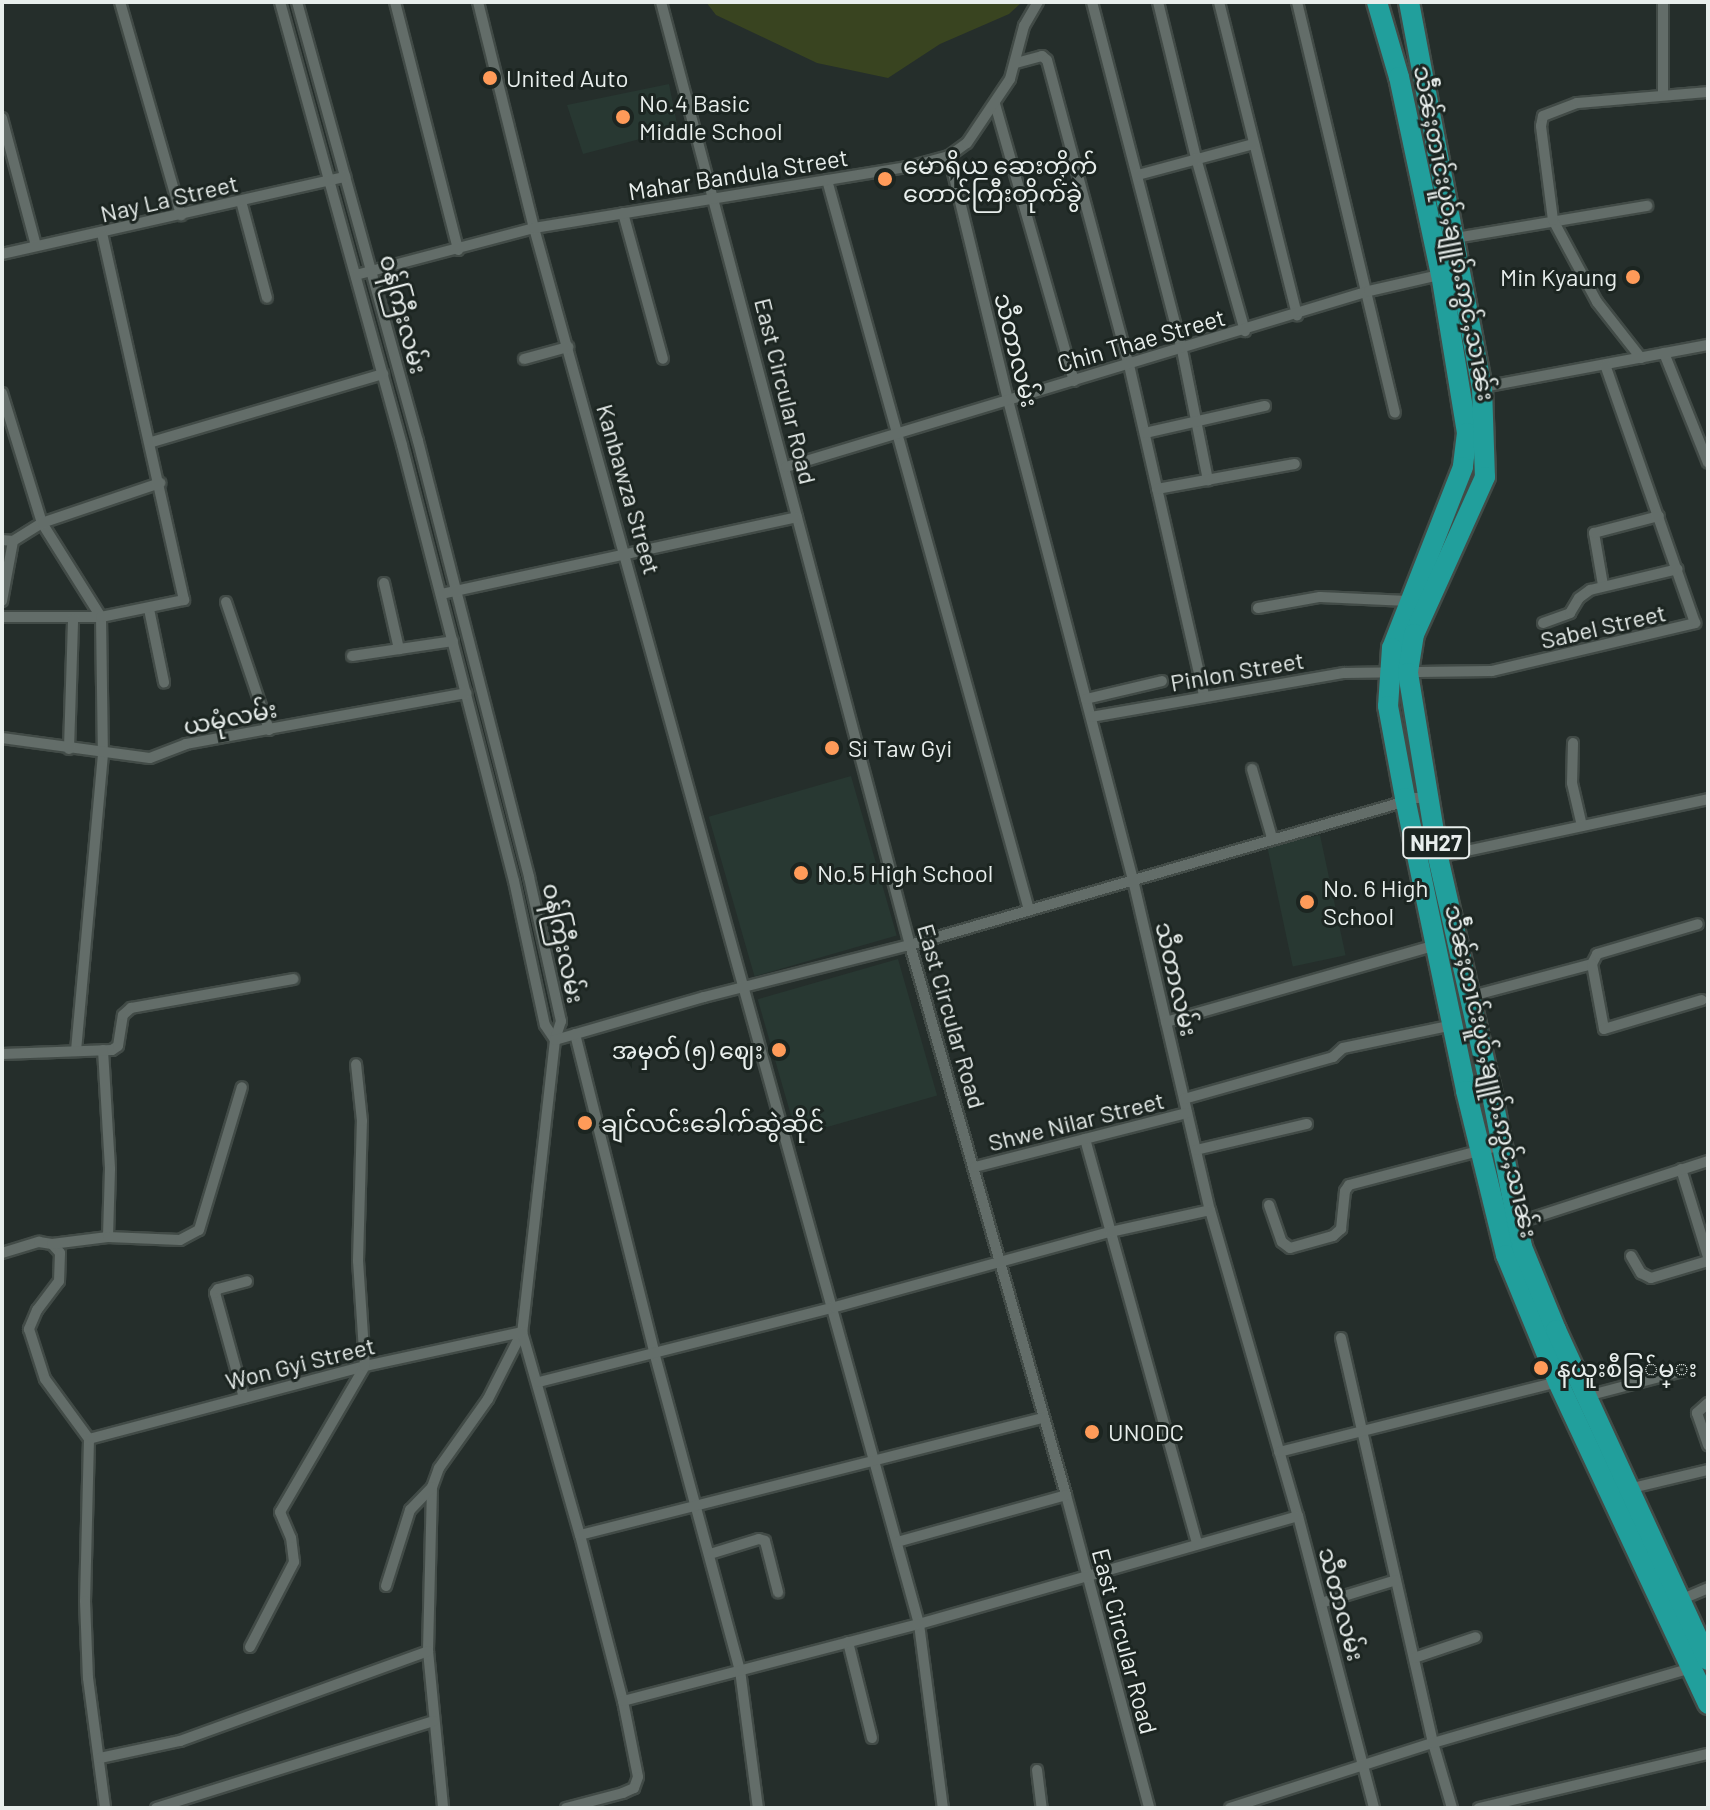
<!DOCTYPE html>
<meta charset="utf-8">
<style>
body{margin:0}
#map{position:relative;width:1710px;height:1810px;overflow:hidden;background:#252e2b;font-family:Barlow,"Noto Sans Myanmar",sans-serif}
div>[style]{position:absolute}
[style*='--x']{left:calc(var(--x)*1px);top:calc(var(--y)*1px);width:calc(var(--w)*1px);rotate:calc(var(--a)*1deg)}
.built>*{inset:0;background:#283832;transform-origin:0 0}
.green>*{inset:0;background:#394420}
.roads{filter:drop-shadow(2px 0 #424b47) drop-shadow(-2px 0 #424b47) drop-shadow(0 2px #424b47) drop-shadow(0 -2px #424b47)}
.street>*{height:10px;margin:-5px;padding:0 5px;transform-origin:5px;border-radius:5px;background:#636d69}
.highway>*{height:20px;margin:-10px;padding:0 10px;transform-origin:10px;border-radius:10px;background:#219f9c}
.dots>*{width:22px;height:22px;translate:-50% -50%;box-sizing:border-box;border:4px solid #1c2521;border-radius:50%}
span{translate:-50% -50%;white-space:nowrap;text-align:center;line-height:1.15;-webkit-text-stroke:6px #1c2521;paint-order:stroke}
.shield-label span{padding:2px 6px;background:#1c2521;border:2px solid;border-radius:6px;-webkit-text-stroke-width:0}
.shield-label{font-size:22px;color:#e8eeec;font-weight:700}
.poi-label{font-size:24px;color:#e8eeec}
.left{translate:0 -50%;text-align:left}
.right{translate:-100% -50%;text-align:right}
.street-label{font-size:24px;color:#e8eeec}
.frame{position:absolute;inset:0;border:4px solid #e8eeec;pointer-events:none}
</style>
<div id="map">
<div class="built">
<div style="clip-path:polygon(669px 84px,678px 129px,583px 154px,567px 105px)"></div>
<div style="left:851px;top:776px;width:166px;height:148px;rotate:74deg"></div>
<div style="left:1320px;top:835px;width:123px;height:54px;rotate:78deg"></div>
<div style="left:898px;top:959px;width:142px;height:146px;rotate:74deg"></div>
</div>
<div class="green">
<div style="clip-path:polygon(706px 2px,1022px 2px,1009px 14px,940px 44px,888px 78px,817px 63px,716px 15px)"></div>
</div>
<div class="roads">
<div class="street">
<div style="--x:120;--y:2;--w:222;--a:74"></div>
<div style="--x:280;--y:2;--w:459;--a:74.6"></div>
<div style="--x:402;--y:445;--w:450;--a:75.6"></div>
<div style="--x:514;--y:881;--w:147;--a:77.9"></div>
<div style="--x:545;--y:1025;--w:18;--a:56"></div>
<div style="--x:297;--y:2;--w:455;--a:74.6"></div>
<div style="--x:418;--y:441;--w:450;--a:75.7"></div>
<div style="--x:529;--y:877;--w:148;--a:77.5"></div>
<div style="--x:561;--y:1021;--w:20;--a:108"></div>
<div style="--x:555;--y:1040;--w:294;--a:96.4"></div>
<div style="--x:522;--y:1332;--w:75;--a:116.9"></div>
<div style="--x:488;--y:1399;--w:85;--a:125.4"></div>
<div style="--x:439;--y:1468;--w:20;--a:110"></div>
<div style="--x:432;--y:1487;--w:164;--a:91.4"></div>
<div style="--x:428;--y:1651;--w:158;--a:84.5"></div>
<div style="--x:395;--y:2;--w:256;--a:75.7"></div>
<div style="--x:478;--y:2;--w:233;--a:76.1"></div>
<div style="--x:534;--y:228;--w:1448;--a:74.58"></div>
<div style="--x:919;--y:1624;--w:186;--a:82.6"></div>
<div style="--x:661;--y:2;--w:975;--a:75.21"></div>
<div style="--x:910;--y:945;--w:572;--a:74.16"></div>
<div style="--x:1066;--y:1495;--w:324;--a:75.1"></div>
<div style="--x:1092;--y:2;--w:359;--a:75.5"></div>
<div style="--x:1182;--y:350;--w:133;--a:78.7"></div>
<div style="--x:1158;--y:2;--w:161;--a:76.3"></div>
<div style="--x:1196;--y:158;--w:180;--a:74.2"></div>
<div style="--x:1219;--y:2;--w:323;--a:76"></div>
<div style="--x:1297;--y:2;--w:422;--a:76.6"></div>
<div style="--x:1663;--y:2;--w:93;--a:90"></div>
<div style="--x:1016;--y:63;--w:27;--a:-15"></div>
<div style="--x:1042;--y:56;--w:6;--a:39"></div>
<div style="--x:1047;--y:60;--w:316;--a:75"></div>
<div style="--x:1129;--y:365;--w:339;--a:77.2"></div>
<div style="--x:995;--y:104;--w:288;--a:74.1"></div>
<div style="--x:2;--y:118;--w:132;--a:75.1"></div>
<div style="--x:949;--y:156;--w:251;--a:76.4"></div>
<div style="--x:1008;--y:400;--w:496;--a:75.4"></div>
<div style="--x:1133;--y:880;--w:339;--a:76.9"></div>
<div style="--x:1210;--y:1210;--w:318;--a:74"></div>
<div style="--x:1298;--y:1516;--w:302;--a:75.4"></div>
<div style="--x:1138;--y:175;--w:120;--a:-15"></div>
<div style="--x:827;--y:180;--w:757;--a:74.53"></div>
<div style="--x:241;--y:201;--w:100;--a:75"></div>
<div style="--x:623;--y:213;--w:151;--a:74.7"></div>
<div style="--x:1455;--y:238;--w:195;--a:-9.5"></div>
<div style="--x:2;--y:254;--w:352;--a:-12.7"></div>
<div style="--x:356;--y:275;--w:184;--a:-14.8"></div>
<div style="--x:534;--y:228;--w:383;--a:-9.3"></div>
<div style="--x:912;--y:166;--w:38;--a:-15"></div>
<div style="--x:949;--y:156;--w:22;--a:-36"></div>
<div style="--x:967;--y:143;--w:77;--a:-56.1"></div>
<div style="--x:1010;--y:79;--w:55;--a:-75.2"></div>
<div style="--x:1024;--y:26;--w:28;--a:-60"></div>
<div style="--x:1664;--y:353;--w:118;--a:68.2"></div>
<div style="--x:1641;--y:358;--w:71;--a:-128.2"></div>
<div style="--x:1597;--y:302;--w:93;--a:-118.2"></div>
<div style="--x:1553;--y:220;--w:95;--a:-97.3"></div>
<div style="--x:1541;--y:126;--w:10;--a:-79"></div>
<div style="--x:1543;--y:116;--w:36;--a:-21"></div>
<div style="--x:1577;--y:103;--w:131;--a:-4.8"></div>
<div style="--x:524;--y:359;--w:46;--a:-15.3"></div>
<div style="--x:1478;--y:388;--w:234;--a:-10.6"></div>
<div style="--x:2;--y:393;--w:136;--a:72.9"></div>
<div style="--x:42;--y:523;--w:111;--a:57.9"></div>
<div style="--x:101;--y:617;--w:137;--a:89.2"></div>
<div style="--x:103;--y:754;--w:297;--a:95.2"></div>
<div style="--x:1145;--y:433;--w:123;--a:-12.7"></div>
<div style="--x:152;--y:442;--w:241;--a:-16.4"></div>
<div style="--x:786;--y:467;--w:609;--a:-16.8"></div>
<div style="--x:1369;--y:291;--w:77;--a:-12.8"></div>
<div style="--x:1157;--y:489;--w:140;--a:-10.3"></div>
<div style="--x:2;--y:540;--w:11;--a:5"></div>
<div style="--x:13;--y:541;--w:34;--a:-32"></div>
<div style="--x:42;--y:523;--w:125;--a:-18.7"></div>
<div style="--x:384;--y:583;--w:68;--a:77.2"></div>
<div style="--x:1603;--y:585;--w:53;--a:-99.8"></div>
<div style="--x:1594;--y:533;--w:67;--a:-14.7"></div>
<div style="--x:441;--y:594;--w:364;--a:-12.2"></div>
<div style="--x:2;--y:601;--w:61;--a:-79.6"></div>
<div style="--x:226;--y:602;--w:135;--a:71.4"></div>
<div style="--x:1258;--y:608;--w:63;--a:-10.1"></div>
<div style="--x:1320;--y:597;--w:88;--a:2.6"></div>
<div style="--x:149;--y:609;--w:75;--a:78.4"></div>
<div style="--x:2;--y:617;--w:99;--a:0"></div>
<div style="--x:101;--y:617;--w:85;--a:-11.6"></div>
<div style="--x:184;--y:600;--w:375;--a:-102.6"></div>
<div style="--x:1543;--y:623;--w:29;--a:-20"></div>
<div style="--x:1570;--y:613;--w:17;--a:-59"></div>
<div style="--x:1579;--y:598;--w:14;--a:-36"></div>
<div style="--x:1590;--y:590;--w:90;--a:-13.4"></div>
<div style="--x:352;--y:656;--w:102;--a:-8.4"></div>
<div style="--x:1086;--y:699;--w:78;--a:-13.3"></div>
<div style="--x:1091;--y:717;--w:257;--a:-9.9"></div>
<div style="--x:1344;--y:673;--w:148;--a:-0.8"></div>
<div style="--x:1492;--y:671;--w:209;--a:-13.3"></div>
<div style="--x:1695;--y:623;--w:273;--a:-109.2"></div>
<div style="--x:2;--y:738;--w:149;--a:7.7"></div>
<div style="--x:150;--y:758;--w:39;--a:-21"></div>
<div style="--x:186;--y:744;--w:285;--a:-10.3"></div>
<div style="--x:1573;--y:743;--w:40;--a:91.4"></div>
<div style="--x:1572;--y:783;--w:44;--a:76.9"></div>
<div style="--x:69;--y:749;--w:130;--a:-88.2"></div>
<div style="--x:1252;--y:769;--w:72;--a:73.8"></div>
<div style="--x:1438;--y:857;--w:276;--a:-12.1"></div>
<div style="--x:1592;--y:964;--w:11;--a:-63"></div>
<div style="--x:1597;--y:954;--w:105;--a:-16.5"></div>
<div style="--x:1468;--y:997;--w:128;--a:-14.9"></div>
<div style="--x:1592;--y:964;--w:66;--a:79.5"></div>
<div style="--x:1604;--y:1029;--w:102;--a:-16.5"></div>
<div style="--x:1166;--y:1022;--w:282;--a:-15.9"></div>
<div style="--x:575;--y:1034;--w:328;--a:76"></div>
<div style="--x:654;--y:1352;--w:329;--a:74.9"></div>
<div style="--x:740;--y:1670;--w:139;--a:82.6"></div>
<div style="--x:555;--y:1040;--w:155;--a:-16.1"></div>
<div style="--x:704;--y:997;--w:212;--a:-14.2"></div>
<div style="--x:910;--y:945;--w:538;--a:-16.18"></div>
<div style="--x:103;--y:1050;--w:119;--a:86.6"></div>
<div style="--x:110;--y:1169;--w:68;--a:91.7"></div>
<div style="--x:2;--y:1054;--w:110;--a:-2.1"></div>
<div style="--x:112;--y:1050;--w:7;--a:-34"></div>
<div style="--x:118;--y:1046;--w:31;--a:-81"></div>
<div style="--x:123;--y:1015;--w:11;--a:-41"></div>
<div style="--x:131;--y:1008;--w:165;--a:-10.1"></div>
<div style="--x:1184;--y:1099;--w:155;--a:-15.7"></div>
<div style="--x:1333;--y:1057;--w:13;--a:-42"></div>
<div style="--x:1343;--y:1048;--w:112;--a:-11.8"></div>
<div style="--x:1085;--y:1139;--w:420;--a:74.5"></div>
<div style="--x:1196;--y:1150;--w:114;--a:-13.2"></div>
<div style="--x:975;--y:1167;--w:219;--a:-14.3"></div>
<div style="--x:1681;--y:1169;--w:92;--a:72.9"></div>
<div style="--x:1269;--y:1205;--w:39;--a:71"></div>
<div style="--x:1282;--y:1242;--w:10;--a:37"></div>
<div style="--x:1290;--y:1248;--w:45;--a:-15.6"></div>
<div style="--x:1333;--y:1236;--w:11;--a:-41"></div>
<div style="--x:1341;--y:1229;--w:38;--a:-84"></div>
<div style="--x:1345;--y:1191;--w:7;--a:-56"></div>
<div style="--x:1349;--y:1185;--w:158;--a:-14.7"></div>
<div style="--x:1517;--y:1223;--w:201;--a:-18"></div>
<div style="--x:52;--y:1244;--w:12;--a:48"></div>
<div style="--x:60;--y:1253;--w:28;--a:92"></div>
<div style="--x:59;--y:1281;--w:36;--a:127"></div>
<div style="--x:37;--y:1310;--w:21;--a:113"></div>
<div style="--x:29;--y:1329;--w:52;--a:72.3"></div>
<div style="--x:45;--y:1379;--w:74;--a:53.7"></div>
<div style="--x:89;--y:1439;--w:162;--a:91.4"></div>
<div style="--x:85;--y:1601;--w:77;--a:87.8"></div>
<div style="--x:88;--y:1678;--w:131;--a:82.5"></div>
<div style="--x:2;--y:1253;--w:39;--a:-17"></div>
<div style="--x:39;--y:1242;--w:13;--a:9"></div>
<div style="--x:52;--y:1244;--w:56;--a:-7.1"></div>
<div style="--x:108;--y:1237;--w:72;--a:2.4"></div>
<div style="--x:180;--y:1240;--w:21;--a:-28"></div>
<div style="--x:199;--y:1230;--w:149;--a:-73.3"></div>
<div style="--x:1631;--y:1256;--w:20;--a:60"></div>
<div style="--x:1641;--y:1273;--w:11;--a:27"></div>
<div style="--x:1651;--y:1278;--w:59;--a:-16.6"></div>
<div style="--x:522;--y:1332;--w:211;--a:74.1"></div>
<div style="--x:580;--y:1535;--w:171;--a:75.5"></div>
<div style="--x:623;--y:1701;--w:77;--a:78.8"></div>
<div style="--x:638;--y:1777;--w:12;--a:110"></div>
<div style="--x:634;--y:1788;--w:12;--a:156"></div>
<div style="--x:623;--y:1793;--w:59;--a:165.3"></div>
<div style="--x:1341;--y:1338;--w:415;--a:77.2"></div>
<div style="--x:1433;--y:1743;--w:68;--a:73.7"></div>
<div style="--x:539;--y:1382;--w:305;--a:-14.2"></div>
<div style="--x:835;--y:1307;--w:285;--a:-15.3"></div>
<div style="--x:1110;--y:1232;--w:102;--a:-12.4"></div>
<div style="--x:1587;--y:1396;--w:102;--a:-14.7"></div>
<div style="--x:244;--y:1398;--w:109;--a:-105.4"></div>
<div style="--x:215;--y:1293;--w:5;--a:-53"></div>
<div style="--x:218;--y:1289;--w:30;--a:-15"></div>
<div style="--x:1708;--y:1403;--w:15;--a:138"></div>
<div style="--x:1697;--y:1413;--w:34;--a:71"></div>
<div style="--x:89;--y:1439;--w:285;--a:-14.8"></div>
<div style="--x:365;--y:1366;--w:161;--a:-12.2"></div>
<div style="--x:1279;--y:1452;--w:291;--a:-14.1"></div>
<div style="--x:1628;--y:1489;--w:82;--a:-13.4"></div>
<div style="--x:580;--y:1535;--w:478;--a:-14.2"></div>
<div style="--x:897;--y:1542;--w:175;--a:-15.5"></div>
<div style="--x:710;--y:1554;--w:51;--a:-17"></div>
<div style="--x:759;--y:1539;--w:6;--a:18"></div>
<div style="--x:765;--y:1541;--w:53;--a:75.7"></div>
<div style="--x:386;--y:1586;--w:80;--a:-72.5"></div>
<div style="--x:410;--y:1510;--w:32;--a:-46"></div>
<div style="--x:1680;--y:1600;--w:30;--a:-23"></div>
<div style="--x:1321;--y:1603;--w:78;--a:-17"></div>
<div style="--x:848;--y:1642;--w:99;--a:76"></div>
<div style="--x:250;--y:1647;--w:96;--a:-62.6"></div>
<div style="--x:294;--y:1562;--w:24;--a:-97"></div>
<div style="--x:291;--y:1538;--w:28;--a:-113"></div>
<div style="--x:280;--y:1512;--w:169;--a:-59.8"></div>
<div style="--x:365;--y:1366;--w:105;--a:-93.8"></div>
<div style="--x:358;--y:1261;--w:140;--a:-88.4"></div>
<div style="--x:362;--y:1121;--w:57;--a:-96"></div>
<div style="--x:1414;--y:1658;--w:65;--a:-18.7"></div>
<div style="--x:623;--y:1701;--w:306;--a:-14.6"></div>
<div style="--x:919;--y:1624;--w:394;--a:-15.9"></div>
<div style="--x:100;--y:1758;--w:82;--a:-12"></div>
<div style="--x:180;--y:1741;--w:264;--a:-19.9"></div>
<div style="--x:1037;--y:1770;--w:38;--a:83"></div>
<div style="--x:156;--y:1808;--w:291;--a:-17.4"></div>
<div style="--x:1230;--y:1808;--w:213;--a:-17.8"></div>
<div style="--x:1433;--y:1743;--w:269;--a:-16.2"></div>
<div style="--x:1479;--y:1808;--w:235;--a:-13.3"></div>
</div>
<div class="highway">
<div style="--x:1377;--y:2;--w:78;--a:73.7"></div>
<div style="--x:1399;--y:77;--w:201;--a:78"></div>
<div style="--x:1441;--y:274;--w:161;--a:80.7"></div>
<div style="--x:1467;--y:433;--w:34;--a:97"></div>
<div style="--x:1463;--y:467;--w:194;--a:111.4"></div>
<div style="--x:1392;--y:648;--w:58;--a:93.9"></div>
<div style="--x:1388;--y:706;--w:94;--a:79.5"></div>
<div style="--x:1405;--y:798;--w:299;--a:78.2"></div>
<div style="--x:1466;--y:1091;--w:169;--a:76.3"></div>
<div style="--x:1506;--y:1255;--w:137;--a:67.7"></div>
<div style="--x:1558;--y:1382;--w:355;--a:65"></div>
<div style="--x:1409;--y:2;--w:393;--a:79.3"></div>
<div style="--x:1482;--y:388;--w:89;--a:88.1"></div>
<div style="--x:1485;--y:477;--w:172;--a:114.3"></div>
<div style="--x:1414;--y:634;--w:39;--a:99"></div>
<div style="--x:1408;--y:673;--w:186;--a:80.7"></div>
<div style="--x:1438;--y:857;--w:234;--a:77.2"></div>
<div style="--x:1490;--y:1085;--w:165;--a:78.8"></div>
<div style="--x:1522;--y:1247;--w:90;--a:67.7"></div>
<div style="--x:1556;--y:1330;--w:363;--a:65.3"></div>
</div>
</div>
<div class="dots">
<div style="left:490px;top:78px;background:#ff9b59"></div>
<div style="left:623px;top:117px;background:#ff9b59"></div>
<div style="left:885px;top:179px;background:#ff9b59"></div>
<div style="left:1633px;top:277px;background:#ff9b59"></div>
<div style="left:832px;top:748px;background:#ff9b59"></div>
<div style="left:801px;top:873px;background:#ff9b59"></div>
<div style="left:1307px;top:902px;background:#ff9b59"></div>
<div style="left:779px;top:1050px;background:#ff9b59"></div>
<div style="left:585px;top:1123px;background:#ff9b59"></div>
<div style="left:1541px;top:1368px;background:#ff9b59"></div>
<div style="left:1092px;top:1432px;background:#ff9b59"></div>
</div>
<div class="shield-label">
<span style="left:1436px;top:843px">NH27</span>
</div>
<div class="poi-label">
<span class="left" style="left:506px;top:78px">United Auto</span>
<span class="left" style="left:639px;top:117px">No.4 Basic<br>Middle School</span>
<span class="left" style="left:903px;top:179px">မောရိယ ဆေးတိုက်<br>တောင်ကြီးတိုက်ခွဲ</span>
<span class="right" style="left:1617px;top:277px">Min Kyaung</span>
<span class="left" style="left:848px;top:748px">Si Taw Gyi</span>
<span class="left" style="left:817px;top:873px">No.5 High School</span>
<span class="left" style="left:1323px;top:902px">No. 6 High<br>School</span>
<span class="right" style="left:763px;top:1050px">အမှတ် (၅) ဈေး</span>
<span class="left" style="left:601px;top:1123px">ချင်လင်းခေါက်ဆွဲဆိုင်</span>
<span class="left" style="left:1557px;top:1368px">နယူးစီခြ်မ္း</span>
<span class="left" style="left:1108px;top:1432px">UNODC</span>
</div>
<div class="street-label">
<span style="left:738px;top:174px;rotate:-9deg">Mahar Bandula Street</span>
<span style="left:169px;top:198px;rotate:-13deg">Nay La Street</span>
<span style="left:1455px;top:233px;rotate:79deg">သဵႅၼ်ႈတၢင်းပူဝ်ႇၶျူၵ်ႉဢွင်ႇသၢၼ်း</span>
<span style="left:404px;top:314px;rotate:75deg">ဝန်ကြီးလမ်း</span>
<span style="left:1141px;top:340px;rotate:-16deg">Chin Thae Street</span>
<span style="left:1017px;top:350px;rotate:76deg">သီတာလမ်း</span>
<span style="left:786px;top:391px;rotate:76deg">East Circular Road</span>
<span style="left:629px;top:489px;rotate:74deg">Kanbawza Street</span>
<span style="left:1603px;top:626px;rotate:-13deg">Sabel Street</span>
<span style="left:1237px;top:671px;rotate:-10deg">Pinlon Street</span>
<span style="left:230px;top:717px;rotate:-11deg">ယမုံလမ်း</span>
<span style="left:564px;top:943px;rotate:78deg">ဝန်ကြီးလမ်း</span>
<span style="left:1177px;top:979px;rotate:77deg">သီတာလမ်း</span>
<span style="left:952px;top:1016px;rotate:74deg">East Circular Road</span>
<span style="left:1492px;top:1071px;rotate:77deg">သဵႅၼ်ႈတၢင်းပူဝ်ႇၶျူၵ်ႉဢွင်ႇသၢၼ်း</span>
<span style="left:1076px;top:1121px;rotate:-14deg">Shwe Nilar Street</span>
<span style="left:300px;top:1363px;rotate:-14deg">Won Gyi Street</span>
<span style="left:1342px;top:1604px;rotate:75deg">သီတာလမ်း</span>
<span style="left:1125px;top:1641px;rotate:75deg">East Circular Road</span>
</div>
<div class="frame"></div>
</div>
